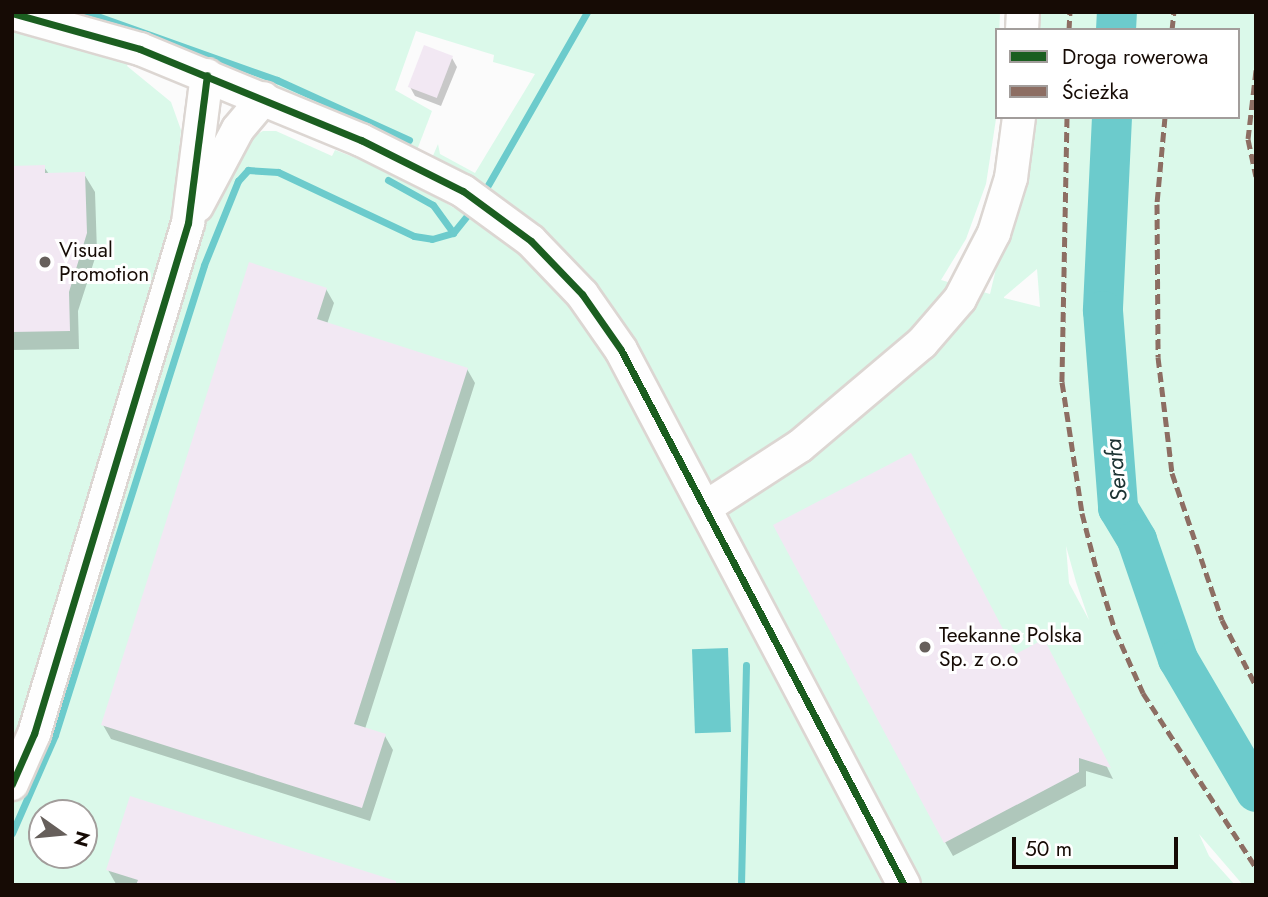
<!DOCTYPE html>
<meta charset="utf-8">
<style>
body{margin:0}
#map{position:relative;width:1268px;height:897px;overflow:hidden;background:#fbfbfb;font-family:Jost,sans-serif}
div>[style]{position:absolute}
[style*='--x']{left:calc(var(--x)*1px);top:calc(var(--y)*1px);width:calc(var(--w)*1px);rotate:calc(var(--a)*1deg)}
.green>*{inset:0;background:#dbf9ea}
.water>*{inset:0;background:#6ccbcc;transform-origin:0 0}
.shadow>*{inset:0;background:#0003}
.stream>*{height:7px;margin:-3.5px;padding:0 3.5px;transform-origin:3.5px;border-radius:3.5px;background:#6ccbcc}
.river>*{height:40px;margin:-20px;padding:0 20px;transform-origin:20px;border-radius:20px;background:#6ccbcc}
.building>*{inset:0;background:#f2e8f3;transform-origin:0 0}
.roads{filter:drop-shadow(2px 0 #dcd6d2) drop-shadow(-2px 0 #dcd6d2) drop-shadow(0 2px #dcd6d2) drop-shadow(0 -2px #dcd6d2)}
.minor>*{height:32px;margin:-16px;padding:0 16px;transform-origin:16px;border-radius:16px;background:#fefefe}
.quiet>*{height:5px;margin-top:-2.5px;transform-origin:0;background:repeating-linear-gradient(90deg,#8d6e63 0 10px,transparent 0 15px)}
.cycleway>*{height:7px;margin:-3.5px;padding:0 3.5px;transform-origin:3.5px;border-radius:3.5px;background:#1b5e20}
.dots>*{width:19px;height:19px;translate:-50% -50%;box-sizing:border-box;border:4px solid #fff;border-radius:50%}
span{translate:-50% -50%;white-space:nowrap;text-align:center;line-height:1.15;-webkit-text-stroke:6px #fff;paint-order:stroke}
.poi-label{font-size:21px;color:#160b05}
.left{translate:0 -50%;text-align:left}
.water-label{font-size:23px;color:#1c3333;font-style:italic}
.frame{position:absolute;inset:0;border:14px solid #160b05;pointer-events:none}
.legend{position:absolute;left:995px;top:28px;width:245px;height:91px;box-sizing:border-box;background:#fff;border:2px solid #a29d9b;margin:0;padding:9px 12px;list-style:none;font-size:21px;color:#160b05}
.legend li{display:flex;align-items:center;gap:14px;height:35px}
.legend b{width:35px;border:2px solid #a29d9b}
.north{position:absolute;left:28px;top:799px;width:70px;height:70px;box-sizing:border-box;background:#fff;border:2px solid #a29d9b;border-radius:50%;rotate:105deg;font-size:19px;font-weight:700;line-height:28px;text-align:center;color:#160b05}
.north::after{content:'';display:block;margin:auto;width:24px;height:32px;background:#665f5b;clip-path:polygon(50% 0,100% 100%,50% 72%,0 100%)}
.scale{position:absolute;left:1012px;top:837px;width:166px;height:32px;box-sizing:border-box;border:4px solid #160b05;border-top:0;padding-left:9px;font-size:21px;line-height:24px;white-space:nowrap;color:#160b05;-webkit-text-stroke:5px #fff;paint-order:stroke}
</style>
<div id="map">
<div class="green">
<div style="clip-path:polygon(evenodd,70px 12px,1000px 12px,996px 119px,986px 184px,966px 239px,941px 280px,990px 294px,1032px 117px,1238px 117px,1238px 30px,1035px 30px,1035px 12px,1256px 12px,1256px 885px,1243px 885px,1199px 834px,1209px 856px,1235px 885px,12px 885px,12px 27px,129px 62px,127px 66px,171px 102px,181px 130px,179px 151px,229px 164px,244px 141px,263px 131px,276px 131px,332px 156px,335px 150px,401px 175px,454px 208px,472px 179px,432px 158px,438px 144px,440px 154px,475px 173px,535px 74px,493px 62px,494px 55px,416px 31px,395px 90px,432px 111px,417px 150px,287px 90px,70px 12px,1037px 269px,1040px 307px,1004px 298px,1004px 297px,1037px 269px,70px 12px,1066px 546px,1076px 582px,1089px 620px,1069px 583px,1066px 546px,70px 12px,42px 813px,84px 813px,84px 855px,42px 855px,42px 813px)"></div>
</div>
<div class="water">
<div style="left:728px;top:648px;width:84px;height:36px;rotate:88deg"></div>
</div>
<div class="shadow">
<div style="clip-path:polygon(452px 58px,457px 67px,441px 106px,415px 96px,410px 87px)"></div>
<div style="clip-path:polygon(12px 167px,44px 167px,49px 174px,84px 174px,95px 192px,97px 252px,78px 311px,79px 349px,12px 350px)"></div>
<div style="clip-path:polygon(326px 289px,334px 303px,327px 324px,467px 369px,475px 383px,365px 729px,385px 736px,393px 750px,370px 821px,111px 739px,103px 725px)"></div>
<div style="clip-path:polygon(1051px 655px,1113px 779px,1086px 771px,1086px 786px,953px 856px,945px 842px,1016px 657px)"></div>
<div style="clip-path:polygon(131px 798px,402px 885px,116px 884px,108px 870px)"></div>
</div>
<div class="stream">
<div style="--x:86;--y:12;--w:203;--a:19.6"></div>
<div style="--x:277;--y:80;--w:145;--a:24.4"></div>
<div style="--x:388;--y:180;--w:51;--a:29.1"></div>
<div style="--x:433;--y:205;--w:34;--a:54"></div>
<div style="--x:488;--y:185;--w:199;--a:-60.2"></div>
<div style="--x:12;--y:833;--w:107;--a:-66.3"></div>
<div style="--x:55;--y:735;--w:493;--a:-72.4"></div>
<div style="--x:204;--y:265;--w:91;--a:-68"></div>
<div style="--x:238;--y:181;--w:15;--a:-48"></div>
<div style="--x:248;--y:170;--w:30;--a:4"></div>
<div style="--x:278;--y:172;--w:150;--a:25.2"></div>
<div style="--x:414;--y:236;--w:18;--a:9"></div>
<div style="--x:432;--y:239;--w:22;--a:-16"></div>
<div style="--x:453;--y:233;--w:22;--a:-51"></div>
<div style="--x:741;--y:885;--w:220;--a:-88.7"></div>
</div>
<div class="river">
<div style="--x:1116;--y:30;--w:18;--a:-87"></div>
<div style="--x:1112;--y:117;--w:194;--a:92.7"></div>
<div style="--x:1103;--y:311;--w:198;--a:85.6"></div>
<div style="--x:1118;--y:508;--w:37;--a:59"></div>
<div style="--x:1137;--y:540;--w:126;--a:71"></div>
<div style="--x:1178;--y:659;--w:154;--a:59.6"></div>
</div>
<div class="building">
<div style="left:424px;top:45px;width:31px;height:45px;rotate:21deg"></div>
<div style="clip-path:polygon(45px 165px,45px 173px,85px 172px,87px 233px,69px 292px,70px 331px,12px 332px,12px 166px)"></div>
<div style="clip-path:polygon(249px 262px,327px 288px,317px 319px,468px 368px,354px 724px,386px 734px,362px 808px,101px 725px)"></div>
<div style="clip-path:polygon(911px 453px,1016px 654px,1044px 639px,1111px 768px,1079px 758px,1079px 772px,944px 843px,773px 525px)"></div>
<div style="clip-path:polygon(130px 796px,396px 881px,396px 885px,136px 885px,138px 880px,106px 870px)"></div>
</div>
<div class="roads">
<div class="minor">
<div style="--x:12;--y:13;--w:133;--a:15.7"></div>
<div style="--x:140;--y:49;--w:239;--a:22.4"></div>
<div style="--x:361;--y:140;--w:114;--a:26.6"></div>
<div style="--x:463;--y:191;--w:84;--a:36.3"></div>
<div style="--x:531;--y:241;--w:74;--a:46.1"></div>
<div style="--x:582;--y:294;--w:68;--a:55.1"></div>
<div style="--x:621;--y:350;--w:605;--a:62.12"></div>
<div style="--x:1022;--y:30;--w:18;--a:-87"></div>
<div style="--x:197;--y:206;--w:87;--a:-62"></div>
<div style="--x:238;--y:129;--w:40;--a:-50"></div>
<div style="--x:706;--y:507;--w:112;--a:-33"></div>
<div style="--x:800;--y:446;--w:160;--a:-40.2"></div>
<div style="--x:922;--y:343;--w:58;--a:-49.2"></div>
<div style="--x:960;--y:299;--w:74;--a:-62.7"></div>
<div style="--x:994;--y:233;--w:58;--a:-72.8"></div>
<div style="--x:1011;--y:178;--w:62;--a:-82.5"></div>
<div style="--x:12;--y:784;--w:55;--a:-66.3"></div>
<div style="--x:34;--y:734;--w:534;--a:-73.23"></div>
<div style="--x:188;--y:223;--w:149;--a:-82.7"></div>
</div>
</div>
<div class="quiet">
<div style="--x:1069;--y:30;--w:18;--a:-87"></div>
<div style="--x:1172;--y:30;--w:18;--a:-84"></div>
<div style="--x:1256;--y:70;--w:69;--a:96.6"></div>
<div style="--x:1248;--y:139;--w:38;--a:78"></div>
<div style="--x:1067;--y:117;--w:265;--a:91.1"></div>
<div style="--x:1062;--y:382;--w:133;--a:81.3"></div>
<div style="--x:1082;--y:513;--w:61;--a:75.7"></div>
<div style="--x:1097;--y:572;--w:61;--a:72.8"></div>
<div style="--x:1115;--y:630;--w:69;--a:66"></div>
<div style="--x:1143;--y:693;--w:208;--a:57.1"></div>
<div style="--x:1165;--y:117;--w:87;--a:95.3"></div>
<div style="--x:1157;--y:204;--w:153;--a:89.6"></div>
<div style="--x:1158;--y:357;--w:117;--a:83.1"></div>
<div style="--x:1172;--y:473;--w:155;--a:71.2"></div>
<div style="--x:1222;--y:620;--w:74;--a:62.7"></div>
</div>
<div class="cycleway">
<div style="--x:12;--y:13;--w:133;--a:15.7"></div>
<div style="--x:140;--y:49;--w:239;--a:22.4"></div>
<div style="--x:361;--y:140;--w:114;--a:26.6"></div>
<div style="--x:463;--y:191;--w:84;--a:36.3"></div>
<div style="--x:531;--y:241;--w:74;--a:46.1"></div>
<div style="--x:582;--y:294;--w:68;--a:55.1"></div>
<div style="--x:621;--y:350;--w:605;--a:62.12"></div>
<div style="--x:12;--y:784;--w:55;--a:-66.3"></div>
<div style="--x:34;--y:734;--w:534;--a:-73.23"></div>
<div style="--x:188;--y:223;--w:149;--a:-82.7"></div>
</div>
<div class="dots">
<div style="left:45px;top:262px;background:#665f5b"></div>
<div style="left:925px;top:647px;background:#665f5b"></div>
</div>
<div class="poi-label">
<span class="left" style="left:59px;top:262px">Visual<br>Promotion</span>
<span class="left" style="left:939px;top:647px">Teekanne Polska<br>Sp. z o.o</span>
</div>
<div class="water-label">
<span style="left:1116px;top:470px;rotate:-96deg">Serafa</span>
</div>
<div class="frame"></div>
<ul class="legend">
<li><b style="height:9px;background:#1b5e20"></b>Droga rowerowa</li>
<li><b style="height:9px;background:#8d6e63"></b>Ścieżka</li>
</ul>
<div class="north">N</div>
<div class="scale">50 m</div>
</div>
